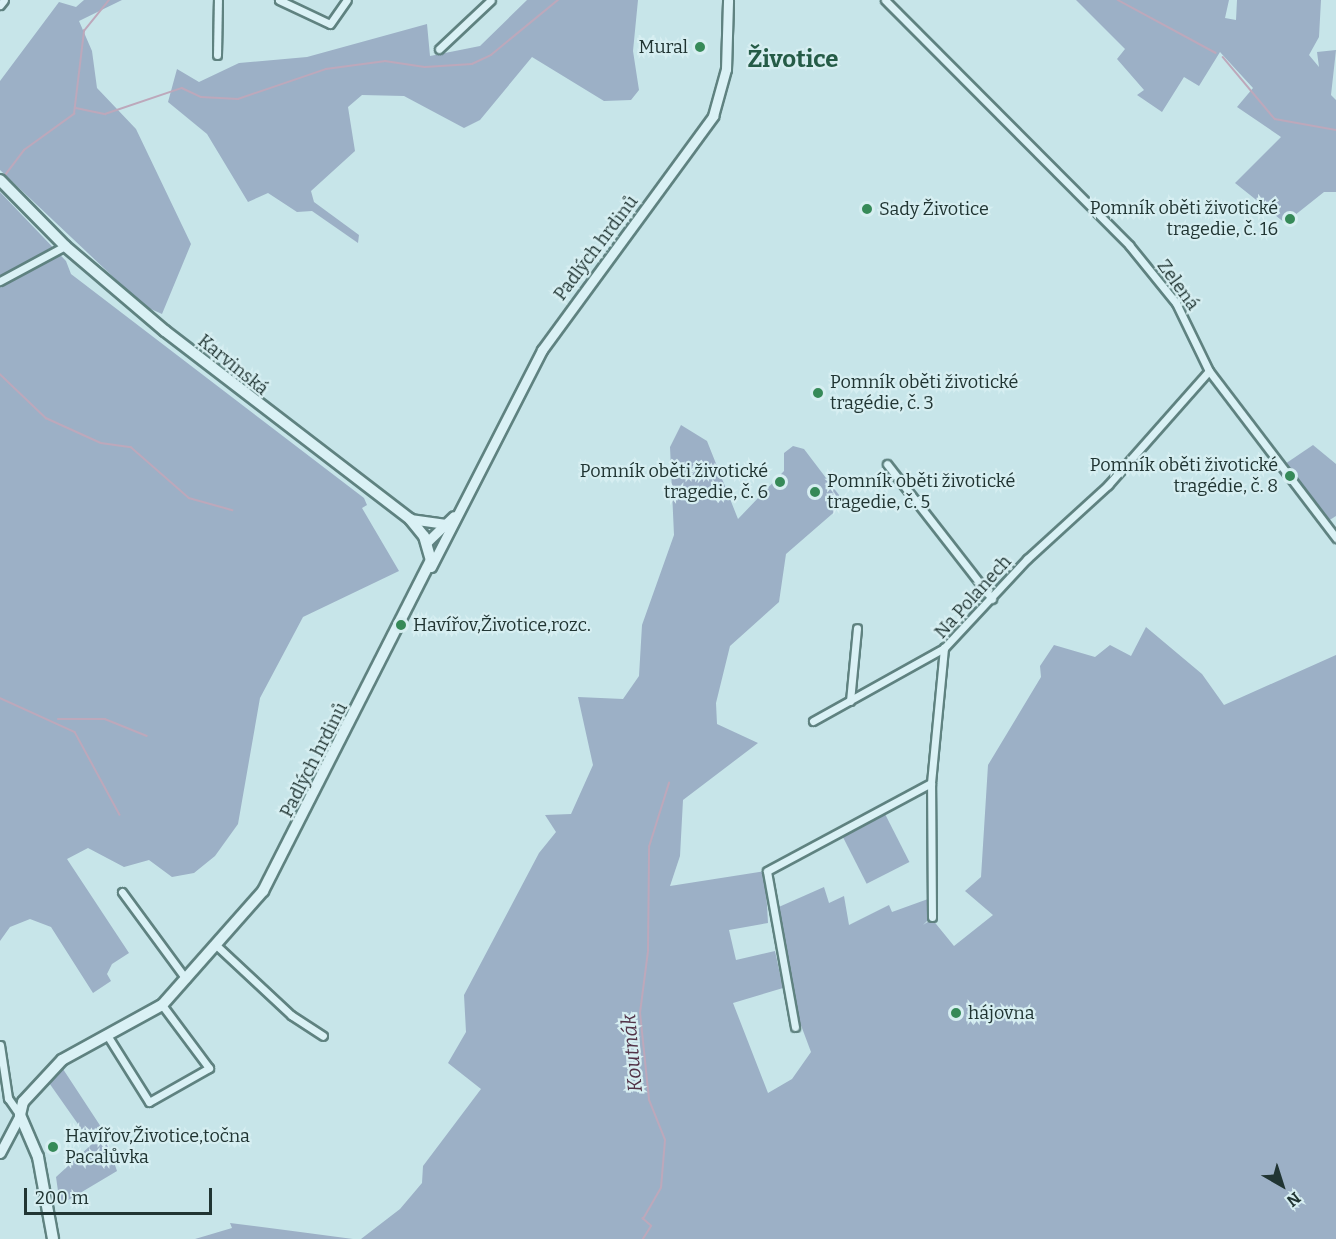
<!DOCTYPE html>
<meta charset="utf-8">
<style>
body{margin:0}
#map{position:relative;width:1336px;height:1239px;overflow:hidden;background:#c7e5e9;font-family:Bitter,serif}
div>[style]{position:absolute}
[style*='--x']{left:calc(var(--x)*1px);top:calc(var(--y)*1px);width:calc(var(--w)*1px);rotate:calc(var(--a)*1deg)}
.green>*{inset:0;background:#9cb0c6;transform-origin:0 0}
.stream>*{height:1.5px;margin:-0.75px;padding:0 0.75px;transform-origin:0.75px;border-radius:0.75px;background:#bda8bb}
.roads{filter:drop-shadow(2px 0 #5f8280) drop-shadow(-2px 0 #5f8280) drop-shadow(0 2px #5f8280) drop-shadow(0 -2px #5f8280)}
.minor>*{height:7px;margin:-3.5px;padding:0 3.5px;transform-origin:3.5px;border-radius:3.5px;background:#daf1f5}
.tertiary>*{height:9px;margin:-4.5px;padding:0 4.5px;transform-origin:4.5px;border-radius:4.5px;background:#daf1f5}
.secondary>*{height:10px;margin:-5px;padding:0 5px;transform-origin:5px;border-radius:5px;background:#daf1f5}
.dots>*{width:16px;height:16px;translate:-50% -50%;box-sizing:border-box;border:3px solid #d6eef1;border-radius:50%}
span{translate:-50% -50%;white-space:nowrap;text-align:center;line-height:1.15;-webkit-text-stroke:4.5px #d6eef1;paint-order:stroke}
.poi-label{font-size:18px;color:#213533}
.right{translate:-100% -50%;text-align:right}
.left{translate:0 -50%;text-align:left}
.street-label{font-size:18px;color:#213533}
.water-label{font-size:20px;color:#523247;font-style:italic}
.district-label{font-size:24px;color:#255c47;font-weight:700}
.north{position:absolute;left:1252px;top:1155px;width:60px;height:60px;-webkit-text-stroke:4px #d6eef1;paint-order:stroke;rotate:141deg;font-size:16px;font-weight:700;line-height:24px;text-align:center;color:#213533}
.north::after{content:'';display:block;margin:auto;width:21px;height:27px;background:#213533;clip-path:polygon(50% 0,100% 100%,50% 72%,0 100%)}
.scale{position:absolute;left:24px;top:1188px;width:188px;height:27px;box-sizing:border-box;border:3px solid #213533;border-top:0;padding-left:8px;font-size:18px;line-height:21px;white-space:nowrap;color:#213533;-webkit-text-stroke:4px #d6eef1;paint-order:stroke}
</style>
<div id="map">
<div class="green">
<div style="clip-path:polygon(84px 0,122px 0,79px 21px,92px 51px,97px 88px,136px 129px,191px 244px,162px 314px,144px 306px,0 170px,0 81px,59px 2px,76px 7px)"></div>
<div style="clip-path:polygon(527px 0,638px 0,633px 51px,639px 90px,631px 100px,604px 101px,532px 57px,480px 120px,464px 128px,404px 96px,362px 95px,348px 107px,355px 151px,311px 191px,314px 202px,359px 235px,358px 243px,312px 211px,297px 212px,268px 193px,248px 202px,207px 134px,168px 102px,177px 69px,199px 82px,239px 63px,307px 57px,427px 24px,430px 56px,480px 46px)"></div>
<div style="clip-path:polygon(1076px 0,1229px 0,1225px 18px,1236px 20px,1237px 0,1321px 0,1319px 37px,1309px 55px,1319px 67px,1317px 52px,1336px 50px,1331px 95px,1336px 100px,1336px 192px,1324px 192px,1285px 223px,1235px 183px,1281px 137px,1237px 107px,1253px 88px,1220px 52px,1199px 86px,1184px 77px,1162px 112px,1137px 95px,1144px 90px,1117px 59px,1125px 49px)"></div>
<div style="clip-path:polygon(0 192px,66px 261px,71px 274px,364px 498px,367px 505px,362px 508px,399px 571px,303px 617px,260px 698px,238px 824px,215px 856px,194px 873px,172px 877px,149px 860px,124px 867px,88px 848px,67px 859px,129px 953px,112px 964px,107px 974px,111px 981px,93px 993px,51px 927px,30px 919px,10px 927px,0 941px)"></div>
<div style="clip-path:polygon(681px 425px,707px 441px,738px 519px,784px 471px,784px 453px,793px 446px,804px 449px,839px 495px,839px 508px,786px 554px,779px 602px,730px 646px,716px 703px,717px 724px,758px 743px,683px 800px,680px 856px,670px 886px,765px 871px,768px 923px,729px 930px,736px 960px,775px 951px,783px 988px,733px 1003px,768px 1093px,792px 1079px,811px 1052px,790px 996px,772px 910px,824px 887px,829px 903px,844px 896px,849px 925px,889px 905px,892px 912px,928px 899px,929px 919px,923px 925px,932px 919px,954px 946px,993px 915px,965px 891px,981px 877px,988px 765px,1041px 677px,1040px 666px,1054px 645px,1095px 657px,1110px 645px,1131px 656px,1146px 627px,1202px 674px,1224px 705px,1336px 655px,1336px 1239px,361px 1239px,400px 1209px,422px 1183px,423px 1166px,481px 1089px,448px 1063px,466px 1032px,464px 995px,539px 853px,556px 832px,545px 815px,571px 814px,593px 765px,578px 697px,623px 699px,639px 676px,642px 625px,674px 535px,670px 447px)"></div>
<div style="clip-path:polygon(1313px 445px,1336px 464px,1336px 516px,1328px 521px,1282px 466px)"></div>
<div style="left:884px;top:812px;width:56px;height:48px;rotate:63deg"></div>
<div style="clip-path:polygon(63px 1069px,103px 1130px,117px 1171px,60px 1205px,56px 1177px,92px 1144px,47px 1080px)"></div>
<div style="clip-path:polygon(230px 1223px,285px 1230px,353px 1239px,195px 1239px,232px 1228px)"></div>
</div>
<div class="stream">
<div style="--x:1118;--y:0;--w:111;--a:28.4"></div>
<div style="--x:1223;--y:57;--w:81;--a:50"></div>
<div style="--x:1275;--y:119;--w:62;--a:10.2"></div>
<div style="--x:76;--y:108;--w:30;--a:12"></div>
<div style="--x:105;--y:114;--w:81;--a:-18.7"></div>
<div style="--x:182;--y:88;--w:21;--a:25"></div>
<div style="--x:201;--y:97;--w:37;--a:3"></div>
<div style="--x:238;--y:99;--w:93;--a:-18.8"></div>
<div style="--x:326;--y:69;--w:60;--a:-7.7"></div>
<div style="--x:385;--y:61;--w:40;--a:8.5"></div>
<div style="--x:425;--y:67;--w:47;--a:-3.7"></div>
<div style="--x:472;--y:64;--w:21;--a:-25"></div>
<div style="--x:491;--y:55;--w:87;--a:-39.4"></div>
<div style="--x:3;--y:178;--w:35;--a:-53"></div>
<div style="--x:24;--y:150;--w:62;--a:-35.8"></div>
<div style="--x:74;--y:114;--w:84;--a:-83.1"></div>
<div style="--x:84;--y:31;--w:40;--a:-51"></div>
<div style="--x:0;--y:374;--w:64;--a:43.7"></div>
<div style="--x:46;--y:418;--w:60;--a:24.4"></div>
<div style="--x:101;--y:443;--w:30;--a:8"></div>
<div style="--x:131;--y:447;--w:77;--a:41.3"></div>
<div style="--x:189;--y:498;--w:45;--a:15.6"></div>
<div style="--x:0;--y:698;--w:82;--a:24.4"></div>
<div style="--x:75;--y:732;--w:94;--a:61.5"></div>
<div style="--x:58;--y:719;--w:47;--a:0"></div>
<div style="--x:105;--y:719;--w:45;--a:22"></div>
<div style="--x:643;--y:1239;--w:15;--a:-58"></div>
<div style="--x:651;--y:1226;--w:11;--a:-139"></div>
<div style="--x:643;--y:1219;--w:36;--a:-60"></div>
<div style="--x:661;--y:1188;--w:48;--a:-85.2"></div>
<div style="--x:665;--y:1140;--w:43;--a:-111.8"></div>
<div style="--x:649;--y:1100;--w:87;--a:-95.9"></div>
<div style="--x:640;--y:1013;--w:63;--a:-82.6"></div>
<div style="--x:648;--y:951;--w:104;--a:-89.4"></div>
<div style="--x:649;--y:847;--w:67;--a:-72.6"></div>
</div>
<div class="roads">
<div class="minor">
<div style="--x:279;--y:0;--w:56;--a:25.2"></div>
<div style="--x:330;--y:24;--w:29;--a:-55"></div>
<div style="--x:885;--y:0;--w:346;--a:45.1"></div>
<div style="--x:1129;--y:245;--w:75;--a:51"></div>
<div style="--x:1176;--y:303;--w:76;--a:64.1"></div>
<div style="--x:1209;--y:371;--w:210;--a:52.7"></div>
<div style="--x:0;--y:5;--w:6;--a:-51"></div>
<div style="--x:439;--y:49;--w:71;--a:-43.3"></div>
<div style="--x:217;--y:55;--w:55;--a:-89"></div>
<div style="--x:0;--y:281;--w:74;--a:-28.3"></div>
<div style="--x:887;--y:464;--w:171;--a:52.1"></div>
<div style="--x:850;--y:701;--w:73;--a:-84.5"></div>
<div style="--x:813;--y:721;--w:150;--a:-29.1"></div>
<div style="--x:122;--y:892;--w:108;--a:53.7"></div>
<div style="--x:932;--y:917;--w:134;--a:-90.4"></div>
<div style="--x:931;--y:783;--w:136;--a:-84.5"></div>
<div style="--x:944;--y:648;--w:122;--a:-47"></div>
<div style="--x:1027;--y:559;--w:110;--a:-42.4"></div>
<div style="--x:1108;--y:485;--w:152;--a:-48.5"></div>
<div style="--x:216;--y:945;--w:103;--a:43"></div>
<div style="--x:291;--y:1015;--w:38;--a:33"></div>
<div style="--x:795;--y:1027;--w:158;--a:-100.2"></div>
<div style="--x:767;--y:871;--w:186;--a:-28.2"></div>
<div style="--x:107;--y:1035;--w:79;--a:57.9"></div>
<div style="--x:149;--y:1102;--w:69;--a:-29.5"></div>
<div style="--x:209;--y:1068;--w:79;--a:-126.7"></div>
<div style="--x:0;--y:1045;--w:54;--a:81.4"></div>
<div style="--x:8;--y:1098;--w:21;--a:55"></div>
</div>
<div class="tertiary">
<div style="--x:410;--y:519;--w:36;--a:8"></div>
<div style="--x:427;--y:542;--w:37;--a:-44"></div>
<div style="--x:431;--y:567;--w:244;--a:-62.9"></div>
<div style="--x:542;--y:350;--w:290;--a:-53.8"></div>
<div style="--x:713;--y:116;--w:49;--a:-74.5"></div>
<div style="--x:726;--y:69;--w:69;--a:-88.3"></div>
<div style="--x:0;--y:1153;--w:43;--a:-62.2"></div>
</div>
<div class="secondary">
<div style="--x:0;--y:180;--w:93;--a:45.4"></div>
<div style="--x:65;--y:246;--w:131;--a:40.4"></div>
<div style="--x:165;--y:331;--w:309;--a:37.5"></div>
<div style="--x:410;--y:519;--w:22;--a:51"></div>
<div style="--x:424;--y:536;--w:25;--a:74"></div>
<div style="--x:431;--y:560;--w:371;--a:116.9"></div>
<div style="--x:263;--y:891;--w:152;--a:131.5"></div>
<div style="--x:162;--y:1005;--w:114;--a:151.2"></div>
<div style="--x:62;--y:1060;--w:57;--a:132.9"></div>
<div style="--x:23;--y:1102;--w:13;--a:103"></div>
<div style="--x:20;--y:1115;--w:46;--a:66.8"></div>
<div style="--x:38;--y:1157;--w:83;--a:79.6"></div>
</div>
</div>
<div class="dots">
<div style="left:700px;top:47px;background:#368a58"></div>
<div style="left:867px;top:209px;background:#368a58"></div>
<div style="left:1290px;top:219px;background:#368a58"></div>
<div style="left:818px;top:393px;background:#368a58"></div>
<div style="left:1290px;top:476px;background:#368a58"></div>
<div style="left:780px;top:482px;background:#368a58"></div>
<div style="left:815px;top:492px;background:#368a58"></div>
<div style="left:401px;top:625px;background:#368a58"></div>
<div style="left:956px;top:1013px;background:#368a58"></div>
<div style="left:53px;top:1147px;background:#368a58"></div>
</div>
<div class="poi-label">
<span class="right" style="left:688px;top:47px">Mural</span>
<span class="left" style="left:879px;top:209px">Sady Životice</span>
<span class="right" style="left:1278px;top:219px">Pomník oběti životické<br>tragedie, č. 16</span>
<span class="left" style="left:830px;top:393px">Pomník oběti životické<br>tragédie, č. 3</span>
<span class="right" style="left:1278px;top:476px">Pomník oběti životické<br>tragédie, č. 8</span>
<span class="right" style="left:768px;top:482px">Pomník oběti životické<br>tragedie, č. 6</span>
<span class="left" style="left:827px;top:492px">Pomník oběti životické<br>tragedie, č. 5</span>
<span class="left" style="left:413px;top:625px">Havířov,Životice,rozc.</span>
<span class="left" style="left:968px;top:1013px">hájovna</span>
<span class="left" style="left:65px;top:1147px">Havířov,Životice,točna<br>Pacalůvka</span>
</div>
<div class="street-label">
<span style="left:596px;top:248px;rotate:-53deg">Padlých hrdinů</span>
<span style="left:1178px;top:285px;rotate:54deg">Zelená</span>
<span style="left:233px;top:365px;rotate:39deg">Karvinská</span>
<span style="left:973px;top:597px;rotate:-48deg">Na Polanech</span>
<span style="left:314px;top:760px;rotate:-63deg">Padlých hrdinů</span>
</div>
<div class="water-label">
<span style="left:632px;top:1053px;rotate:-95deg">Koutnák</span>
</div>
<div class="district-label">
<span style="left:793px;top:60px">Životice</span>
</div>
<div class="north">N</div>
<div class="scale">200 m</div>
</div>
